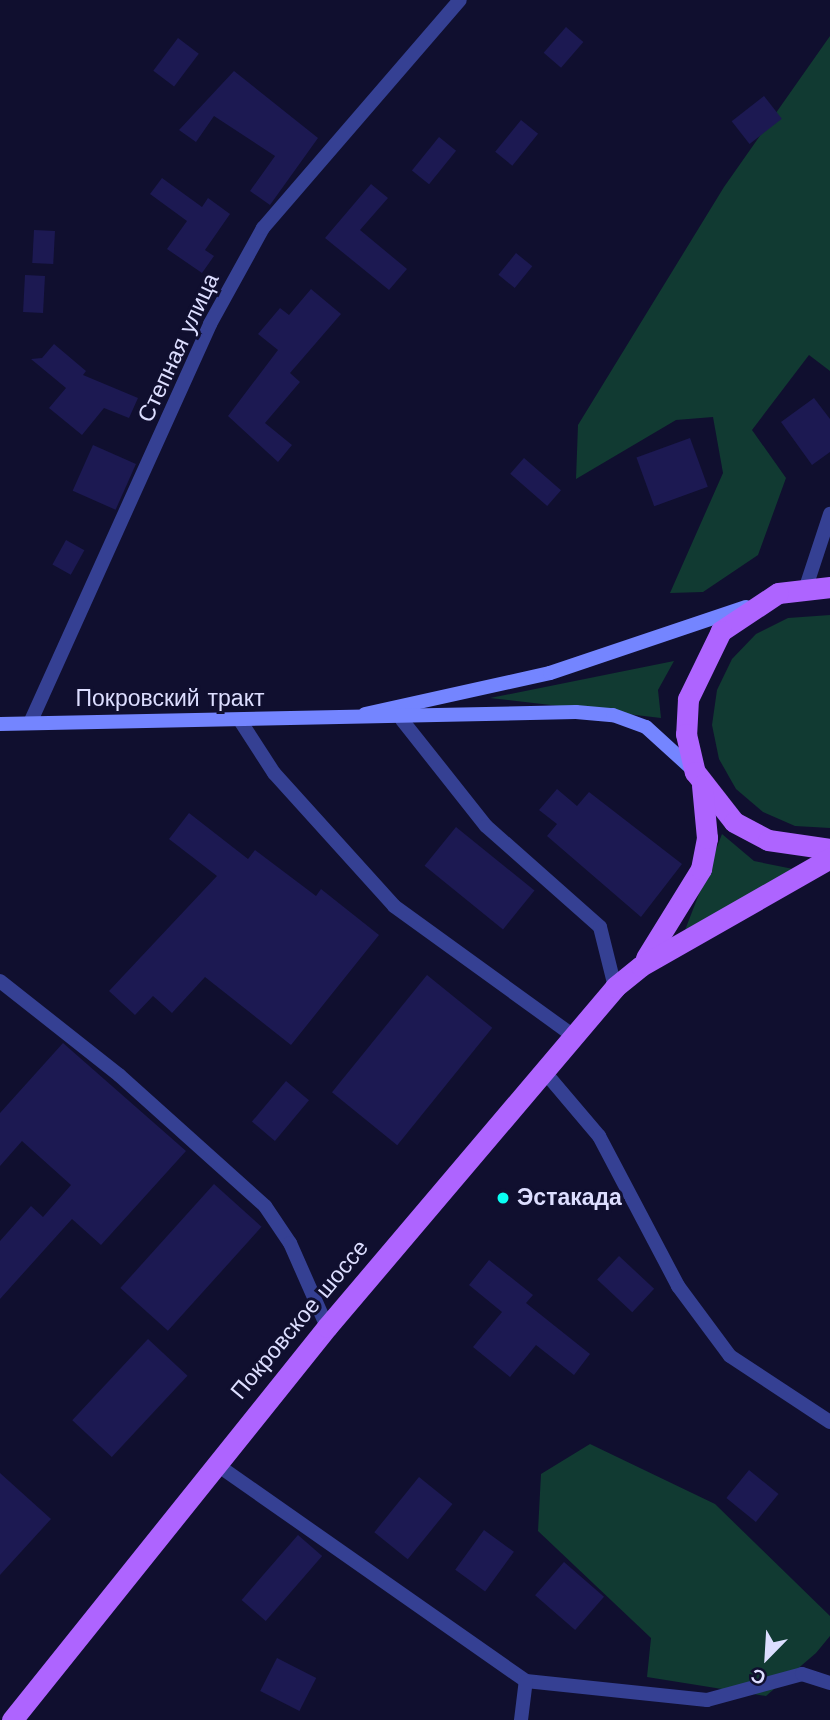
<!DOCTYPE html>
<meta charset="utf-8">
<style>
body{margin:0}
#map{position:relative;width:830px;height:1720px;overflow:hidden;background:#100f2f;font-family:"Work Sans",sans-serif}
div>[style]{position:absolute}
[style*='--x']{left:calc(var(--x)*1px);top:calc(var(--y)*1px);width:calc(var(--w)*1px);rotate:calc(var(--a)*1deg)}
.green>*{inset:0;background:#113a32}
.building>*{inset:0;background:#1c1952;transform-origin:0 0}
.lane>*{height:14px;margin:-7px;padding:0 7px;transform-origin:7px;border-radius:7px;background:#354093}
.street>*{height:14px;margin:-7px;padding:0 7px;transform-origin:7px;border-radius:7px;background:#354093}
.secondary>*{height:14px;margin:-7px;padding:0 7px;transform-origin:7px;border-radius:7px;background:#7485ff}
.primary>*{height:21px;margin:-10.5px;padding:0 10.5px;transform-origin:10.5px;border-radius:10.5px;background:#ae64ff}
.dots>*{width:19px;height:19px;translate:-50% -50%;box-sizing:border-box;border:4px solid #100f2f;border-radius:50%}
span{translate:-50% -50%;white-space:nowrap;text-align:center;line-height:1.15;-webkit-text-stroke:6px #100f2f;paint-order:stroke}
.street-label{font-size:23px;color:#dddeff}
.poi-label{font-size:23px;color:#dddeff;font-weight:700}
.left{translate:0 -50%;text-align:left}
.north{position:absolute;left:732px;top:1622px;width:70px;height:70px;-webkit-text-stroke:5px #100f2f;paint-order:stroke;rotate:204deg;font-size:19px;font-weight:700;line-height:28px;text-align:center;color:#dddeff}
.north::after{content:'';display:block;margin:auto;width:24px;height:32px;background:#dddeff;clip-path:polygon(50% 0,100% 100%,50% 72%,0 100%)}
</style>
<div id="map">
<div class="green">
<div style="clip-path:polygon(830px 36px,830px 371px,809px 355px,752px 430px,786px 478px,758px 555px,703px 592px,670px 593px,723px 473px,713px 417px,676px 420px,576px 479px,578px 425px,724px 187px)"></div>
<div style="clip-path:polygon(830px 615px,830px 828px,795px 826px,763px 812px,736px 789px,719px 759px,712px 725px,717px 690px,732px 659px,756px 634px,788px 618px)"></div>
<div style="clip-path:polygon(674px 661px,658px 690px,661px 718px,490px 698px)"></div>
<div style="clip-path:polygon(722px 834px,754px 861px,793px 869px,682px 938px)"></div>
<div style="clip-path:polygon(590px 1444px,715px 1504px,830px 1616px,830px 1636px,816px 1653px,766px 1696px,647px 1677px,651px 1638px,538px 1531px,541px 1474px)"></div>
</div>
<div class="building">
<div style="left:566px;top:27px;width:23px;height:34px;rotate:41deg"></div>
<div style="left:178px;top:38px;width:26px;height:41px;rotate:37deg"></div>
<div style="clip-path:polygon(234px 71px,318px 138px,270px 205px,250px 191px,275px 156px,214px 116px,196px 142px,179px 130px)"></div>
<div style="left:764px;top:96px;width:29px;height:41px;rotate:52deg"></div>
<div style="left:521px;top:120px;width:22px;height:41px;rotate:39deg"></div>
<div style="left:439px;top:137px;width:22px;height:43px;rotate:39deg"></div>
<div style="clip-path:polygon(162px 178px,202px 207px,208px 198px,230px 214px,205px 250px,214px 256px,202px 273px,167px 249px,187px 221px,150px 194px)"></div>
<div style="clip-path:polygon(371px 184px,388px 198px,360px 230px,407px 269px,389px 290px,325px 238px)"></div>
<div style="left:34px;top:230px;width:21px;height:33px;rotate:3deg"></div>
<div style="left:516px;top:253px;width:21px;height:28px;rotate:39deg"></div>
<div style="left:25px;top:275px;width:20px;height:37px;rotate:3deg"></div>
<div style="clip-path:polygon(311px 289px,341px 314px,290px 373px,300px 382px,265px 423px,292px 445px,278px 462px,228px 416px,278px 350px,258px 334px,280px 308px,289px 315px)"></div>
<div style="clip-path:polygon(54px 344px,86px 371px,83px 375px,138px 398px,129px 418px,104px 408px,82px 435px,49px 408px,66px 388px,31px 359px,42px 358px)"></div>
<div style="clip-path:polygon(814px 398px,830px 419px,830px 452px,812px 465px,781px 422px)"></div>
<div style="left:690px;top:438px;width:52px;height:57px;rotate:70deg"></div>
<div style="left:93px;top:445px;width:47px;height:50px;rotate:24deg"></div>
<div style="left:524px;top:458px;width:49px;height:21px;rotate:41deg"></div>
<div style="left:66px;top:540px;width:21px;height:28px;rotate:29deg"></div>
<div style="clip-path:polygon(557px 789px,577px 806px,589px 792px,682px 864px,641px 917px,547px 836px,557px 824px,539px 810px)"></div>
<div style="clip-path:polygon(189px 813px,248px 859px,255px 850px,316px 896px,321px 889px,379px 935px,291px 1045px,205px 977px,172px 1013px,153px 996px,135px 1015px,109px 991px,217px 876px,169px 839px)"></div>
<div style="left:456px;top:827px;width:101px;height:50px;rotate:39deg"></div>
<div style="left:427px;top:975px;width:84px;height:151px;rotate:39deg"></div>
<div style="clip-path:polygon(63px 1043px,186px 1151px,101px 1245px,72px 1219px,0 1299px,0 1241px,31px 1206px,43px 1217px,71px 1185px,22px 1141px,0 1166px,0 1113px)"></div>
<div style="left:286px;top:1081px;width:30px;height:53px;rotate:40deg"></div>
<div style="left:214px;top:1184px;width:64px;height:140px;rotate:42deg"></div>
<div style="left:619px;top:1256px;width:48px;height:32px;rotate:43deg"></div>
<div style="clip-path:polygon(489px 1260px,533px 1295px,526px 1303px,590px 1354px,574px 1375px,536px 1345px,510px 1377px,473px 1347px,502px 1312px,469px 1285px)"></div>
<div style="left:148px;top:1339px;width:54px;height:111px;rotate:43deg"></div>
<div style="left:749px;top:1470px;width:38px;height:36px;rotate:39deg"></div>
<div style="clip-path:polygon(0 1473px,51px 1519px,0 1575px)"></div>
<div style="left:419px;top:1477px;width:43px;height:71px;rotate:39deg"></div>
<div style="left:484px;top:1530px;width:37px;height:49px;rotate:36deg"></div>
<div style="left:298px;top:1535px;width:32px;height:86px;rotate:41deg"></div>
<div style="left:564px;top:1562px;width:53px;height:44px;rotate:41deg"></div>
<div style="left:277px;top:1658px;width:44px;height:37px;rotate:27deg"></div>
</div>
<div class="lane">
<div style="--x:402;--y:720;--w:135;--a:51.6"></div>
<div style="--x:486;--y:826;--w:152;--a:41.5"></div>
<div style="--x:600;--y:927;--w:62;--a:76"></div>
<div style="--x:241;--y:722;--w:61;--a:57.1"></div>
<div style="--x:274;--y:773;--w:179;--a:47.9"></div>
<div style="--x:394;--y:906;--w:220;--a:35.9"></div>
<div style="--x:0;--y:981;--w:152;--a:38.3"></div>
<div style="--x:119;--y:1075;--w:196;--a:41.9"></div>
<div style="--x:265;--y:1206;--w:45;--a:56"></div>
<div style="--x:290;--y:1243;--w:92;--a:66.2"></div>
<div style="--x:543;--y:1070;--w:87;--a:49.7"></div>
<div style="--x:599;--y:1136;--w:170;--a:62.2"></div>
<div style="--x:678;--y:1286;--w:87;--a:53.4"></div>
<div style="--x:730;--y:1356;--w:120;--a:33.4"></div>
<div style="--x:216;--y:1464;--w:378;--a:35"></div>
<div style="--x:526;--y:1681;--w:182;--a:6"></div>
<div style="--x:707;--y:1700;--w:98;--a:-15.3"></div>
<div style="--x:802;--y:1674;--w:29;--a:18"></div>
<div style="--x:521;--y:1720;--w:39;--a:-83"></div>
</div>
<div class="street">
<div style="--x:806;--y:587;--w:77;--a:-71.8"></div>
<div style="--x:30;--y:723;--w:438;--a:-65.7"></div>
<div style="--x:210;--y:324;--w:110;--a:-61.1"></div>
<div style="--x:263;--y:228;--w:301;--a:-49.2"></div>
</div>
<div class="secondary">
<div style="--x:365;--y:714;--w:189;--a:-12.5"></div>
<div style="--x:550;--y:673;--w:207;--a:-18.6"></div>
<div style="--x:0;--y:724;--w:576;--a:-1.19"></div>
<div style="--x:576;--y:712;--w:37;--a:5"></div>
<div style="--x:613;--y:715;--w:35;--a:20"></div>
<div style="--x:646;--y:727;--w:61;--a:42.3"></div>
</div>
<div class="primary">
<div style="--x:830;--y:587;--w:52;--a:173.4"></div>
<div style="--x:778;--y:593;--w:69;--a:146.3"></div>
<div style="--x:721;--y:631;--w:76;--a:115.9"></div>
<div style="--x:688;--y:699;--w:35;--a:93"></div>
<div style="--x:686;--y:734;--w:39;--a:77"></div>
<div style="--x:695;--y:772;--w:63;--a:52"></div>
<div style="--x:734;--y:822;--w:38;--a:28"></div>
<div style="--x:768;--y:840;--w:63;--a:8.3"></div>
<div style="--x:646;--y:958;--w:105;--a:-58.3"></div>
<div style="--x:701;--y:869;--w:32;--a:-79"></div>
<div style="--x:707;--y:838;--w:53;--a:-95.4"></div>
<div style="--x:12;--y:1720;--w:504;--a:-51.29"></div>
<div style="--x:327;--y:1327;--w:446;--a:-49.7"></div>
<div style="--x:615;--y:987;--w:33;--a:-39"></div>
<div style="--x:641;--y:966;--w:218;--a:-29.7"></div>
</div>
<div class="dots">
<div style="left:503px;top:1198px;background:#09fff3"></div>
</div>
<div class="street-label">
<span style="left:179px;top:348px;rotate:-65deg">Степная улица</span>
<span style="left:170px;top:699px">Покровский тракт</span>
<span style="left:300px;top:1320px;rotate:-50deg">Покровское шоссе</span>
</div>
<div class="poi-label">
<span class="left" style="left:517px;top:1198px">Эстакада</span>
</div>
<div class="north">С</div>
</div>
